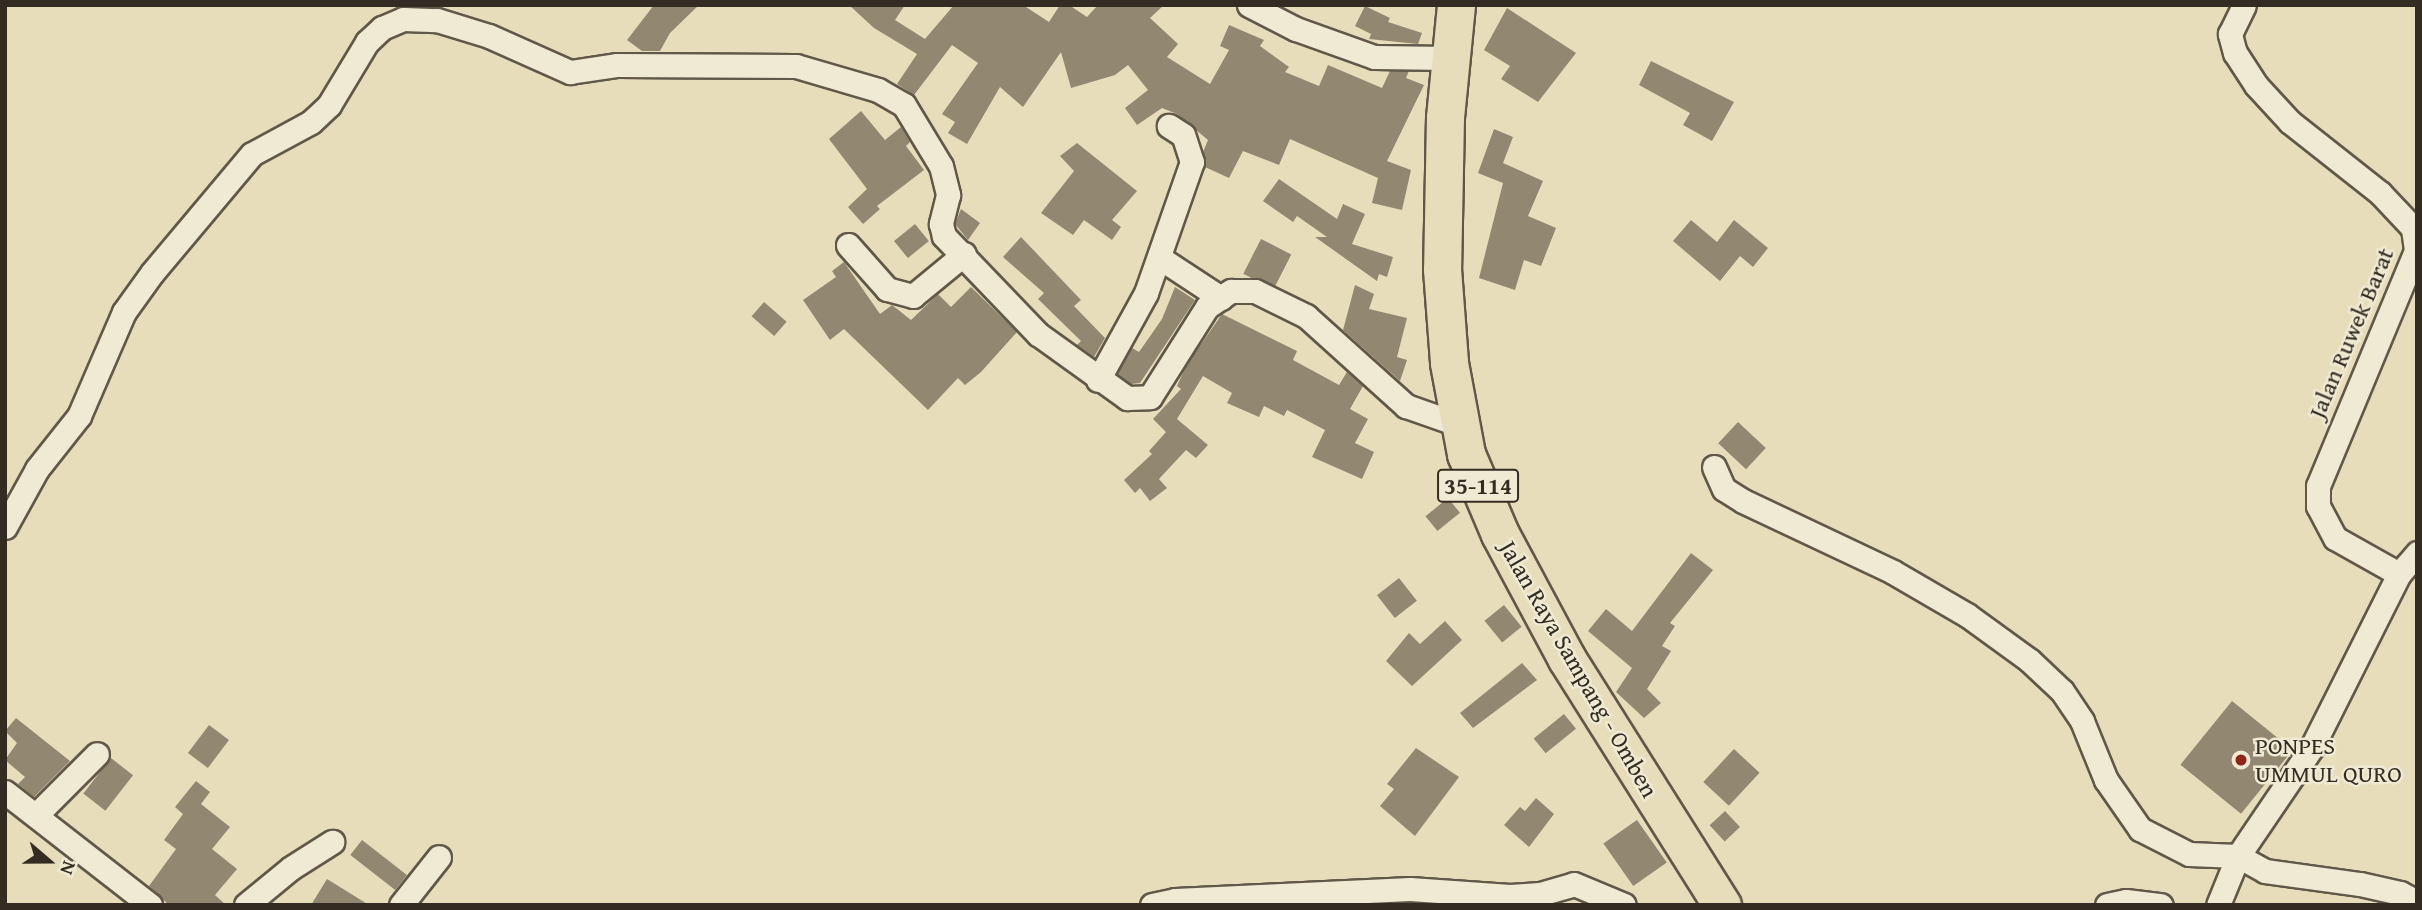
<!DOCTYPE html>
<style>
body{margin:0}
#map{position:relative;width:2422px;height:910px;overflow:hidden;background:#e8ddbb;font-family:"Gentium Book Plus",serif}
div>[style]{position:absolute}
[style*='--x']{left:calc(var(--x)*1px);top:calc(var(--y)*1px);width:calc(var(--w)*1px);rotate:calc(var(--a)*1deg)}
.building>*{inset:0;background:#928872;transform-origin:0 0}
.roads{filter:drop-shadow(2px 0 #615849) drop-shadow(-2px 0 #615849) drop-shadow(0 2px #615849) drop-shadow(0 -2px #615849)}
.street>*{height:23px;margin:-11.5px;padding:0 11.5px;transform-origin:11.5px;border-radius:11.5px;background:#f0e9d3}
.primary>*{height:37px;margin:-18.5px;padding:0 18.5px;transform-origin:18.5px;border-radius:18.5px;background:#e8ddbb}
.dots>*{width:19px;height:19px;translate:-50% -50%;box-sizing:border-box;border:4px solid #f0e9d3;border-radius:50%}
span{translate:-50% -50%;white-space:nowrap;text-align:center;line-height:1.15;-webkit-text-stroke:5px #f0e9d3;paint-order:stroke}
.shield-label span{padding:2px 5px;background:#f0e9d3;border:2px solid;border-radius:5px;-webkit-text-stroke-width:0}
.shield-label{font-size:23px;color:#342c23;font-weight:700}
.street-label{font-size:24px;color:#342c23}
.poi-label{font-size:24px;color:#342c23}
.left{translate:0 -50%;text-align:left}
.frame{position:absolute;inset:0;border:7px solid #342c23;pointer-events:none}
.north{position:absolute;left:14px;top:826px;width:70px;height:70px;-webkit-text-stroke:5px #f0e9d3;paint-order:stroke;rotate:110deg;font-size:19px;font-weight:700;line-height:28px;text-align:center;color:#342c23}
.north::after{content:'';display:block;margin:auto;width:24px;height:32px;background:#342c23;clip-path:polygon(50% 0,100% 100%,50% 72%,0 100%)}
</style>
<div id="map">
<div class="building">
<div style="clip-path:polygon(654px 5px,699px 5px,670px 33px,660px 51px,642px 51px,627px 40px)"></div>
<div style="clip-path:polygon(849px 5px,905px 5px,895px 20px,925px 39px,954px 5px,1023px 5px,1049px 22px,1060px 5px,1069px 5px,1087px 17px,1098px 5px,1164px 5px,1150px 18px,1178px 44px,1167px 57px,1210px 84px,1229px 50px,1220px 46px,1229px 25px,1264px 40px,1260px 46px,1289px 67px,1285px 72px,1319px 86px,1328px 65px,1382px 88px,1390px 71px,1409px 71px,1406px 78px,1424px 85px,1387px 161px,1411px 170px,1402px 210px,1372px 203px,1378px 178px,1290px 139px,1279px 165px,1243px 151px,1229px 178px,1205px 167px,1203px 152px,1208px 140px,1177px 114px,1162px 108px,1137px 125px,1125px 108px,1148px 90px,1128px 65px,1115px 75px,1071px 88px,1061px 52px,1023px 107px,1000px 87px,967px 144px,948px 133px,955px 122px,942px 114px,978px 63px,952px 45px,914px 95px,897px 84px,917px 54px,874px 28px)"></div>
<div style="clip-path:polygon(1365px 6px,1390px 18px,1388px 22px,1422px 33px,1418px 44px,1369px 39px,1371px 34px,1355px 26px)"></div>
<div style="clip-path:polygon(1507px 8px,1576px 53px,1538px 102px,1501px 79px,1510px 66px,1484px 50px)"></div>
<div style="clip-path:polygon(1651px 61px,1734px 102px,1712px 141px,1683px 125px,1690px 113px,1639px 85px)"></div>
<div style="clip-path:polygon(861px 111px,885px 140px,901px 127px,910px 142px,906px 146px,924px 170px,877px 206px,880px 209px,863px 224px,848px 207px,867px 189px,829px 139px)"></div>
<div style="clip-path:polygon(1494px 129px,1513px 137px,1503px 163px,1543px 181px,1528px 216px,1556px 228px,1541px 266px,1524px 260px,1515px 290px,1479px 278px,1503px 183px,1478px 173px)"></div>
<div style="clip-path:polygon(1077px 143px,1137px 191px,1112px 220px,1121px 227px,1112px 240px,1084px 220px,1073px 235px,1041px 213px,1074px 171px,1060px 156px)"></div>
<div style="clip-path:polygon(1279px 179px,1337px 219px,1343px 204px,1365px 214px,1352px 244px,1393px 257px,1387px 277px,1379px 274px,1377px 281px,1315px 237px,1327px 237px,1297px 216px,1293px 222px,1263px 201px)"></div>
<div style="clip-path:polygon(961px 209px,980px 223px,968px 240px,955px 224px)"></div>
<div style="clip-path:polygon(1691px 220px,1717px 242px,1734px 220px,1768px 248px,1753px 267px,1740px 256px,1720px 281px,1673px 241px)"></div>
<div style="left:915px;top:224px;width:22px;height:27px;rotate:51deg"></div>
<div style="clip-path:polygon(1021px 237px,1081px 300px,1074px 306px,1105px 338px,1094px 357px,1077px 345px,1081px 341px,1038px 299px,1044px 293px,1003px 257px)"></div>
<div style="left:1261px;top:239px;width:34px;height:39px;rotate:27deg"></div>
<div style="clip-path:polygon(844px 262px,880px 314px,892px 305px,911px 320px,938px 294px,951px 307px,971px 287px,1017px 332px,981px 372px,965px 385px,958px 378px,928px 410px,844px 329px,830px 340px,803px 300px,836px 277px,832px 271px)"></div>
<div style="clip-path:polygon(1355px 285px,1374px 294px,1369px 309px,1407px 318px,1397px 357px,1407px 360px,1400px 381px,1343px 330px)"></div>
<div style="clip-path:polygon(1175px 287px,1195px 300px,1140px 383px,1131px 384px,1117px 374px,1132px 348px,1139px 352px,1162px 319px)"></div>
<div style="left:764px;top:302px;width:30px;height:19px;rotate:41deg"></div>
<div style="clip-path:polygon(1222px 314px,1297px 351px,1293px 360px,1339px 385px,1347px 372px,1363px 386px,1350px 409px,1368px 419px,1355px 443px,1374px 452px,1362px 479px,1312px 457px,1325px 430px,1287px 410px,1284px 416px,1264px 406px,1259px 417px,1227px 403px,1232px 393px,1203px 376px,1177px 419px,1208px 445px,1196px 458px,1186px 450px,1159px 479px,1167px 488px,1150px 501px,1140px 488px,1135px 493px,1124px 480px,1152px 454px,1149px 451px,1166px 432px,1153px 419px,1181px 389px,1177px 386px,1186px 366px)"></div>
<div style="left:1738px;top:422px;width:38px;height:29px;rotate:43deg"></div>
<div style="left:1448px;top:498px;width:19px;height:29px;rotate:51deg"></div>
<div style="clip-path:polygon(1691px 553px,1713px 570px,1670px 623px,1675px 626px,1662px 646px,1671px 651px,1647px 689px,1661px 703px,1644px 718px,1616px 692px,1632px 668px,1588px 631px,1606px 609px,1632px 631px)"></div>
<div style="left:1399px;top:578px;width:29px;height:28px;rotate:52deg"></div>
<div style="left:1504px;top:605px;width:28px;height:25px;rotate:51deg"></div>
<div style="clip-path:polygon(1445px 621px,1462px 640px,1412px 686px,1386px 661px,1409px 633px,1420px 644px)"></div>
<div style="clip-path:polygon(1522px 663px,1537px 680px,1473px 728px,1460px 713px)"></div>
<div style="left:2232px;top:701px;width:78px;height:82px;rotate:39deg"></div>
<div style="left:1564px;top:714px;width:19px;height:39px;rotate:51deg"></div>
<div style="clip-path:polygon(16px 718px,70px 761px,34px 797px,18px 784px,25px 777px,5px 760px,17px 743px,5px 731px)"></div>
<div style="left:209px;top:725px;width:25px;height:35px;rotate:37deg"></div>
<div style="clip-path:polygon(1416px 748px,1459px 777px,1415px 836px,1380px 806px,1394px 789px,1387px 784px)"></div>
<div style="left:1734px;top:749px;width:35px;height:45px;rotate:43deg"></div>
<div style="left:111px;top:758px;width:28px;height:45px;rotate:38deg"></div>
<div style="clip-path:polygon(196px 781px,210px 792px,201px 804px,230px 827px,212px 849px,237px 869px,215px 895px,226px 905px,169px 905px,149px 886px,176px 849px,164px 840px,183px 814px,175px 807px)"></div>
<div style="clip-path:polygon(1536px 798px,1554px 814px,1529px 847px,1504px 825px,1520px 807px,1525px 811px)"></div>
<div style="left:1725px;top:811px;width:22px;height:21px;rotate:47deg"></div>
<div style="left:1637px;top:820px;width:52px;height:41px;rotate:55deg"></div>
<div style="left:362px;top:840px;width:57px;height:19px;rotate:38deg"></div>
<div style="clip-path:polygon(327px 879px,369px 905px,311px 905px)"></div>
</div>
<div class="roads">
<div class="street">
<div style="--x:1249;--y:5;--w:53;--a:27.1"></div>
<div style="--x:1296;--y:29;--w:83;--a:19.7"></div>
<div style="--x:1374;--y:57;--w:76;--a:0.8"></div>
<div style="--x:848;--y:245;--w:59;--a:48.4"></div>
<div style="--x:887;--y:289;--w:27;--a:15"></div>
<div style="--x:913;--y:296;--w:66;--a:-39.5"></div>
<div style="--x:1160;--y:258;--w:73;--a:33.3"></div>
<div style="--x:1098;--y:380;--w:99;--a:-61.1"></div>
<div style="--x:1146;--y:293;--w:139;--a:-70.7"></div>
<div style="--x:1192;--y:162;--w:28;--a:-108"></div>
<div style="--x:1183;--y:135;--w:17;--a:-147"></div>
<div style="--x:1714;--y:467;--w:24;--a:66"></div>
<div style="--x:1724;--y:489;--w:22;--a:32"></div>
<div style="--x:1743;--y:501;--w:166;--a:25.3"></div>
<div style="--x:1893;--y:572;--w:86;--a:30.2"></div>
<div style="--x:1967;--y:615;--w:77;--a:36"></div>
<div style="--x:2029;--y:660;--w:45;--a:43.2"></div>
<div style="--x:2062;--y:691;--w:36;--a:56"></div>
<div style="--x:2082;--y:721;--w:64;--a:67.9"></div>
<div style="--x:2106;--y:780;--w:60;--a:55.2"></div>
<div style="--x:2140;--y:829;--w:55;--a:27"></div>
<div style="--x:2189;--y:854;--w:49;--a:2.3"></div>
<div style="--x:2238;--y:856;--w:31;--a:29"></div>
<div style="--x:2265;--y:871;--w:96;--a:7.8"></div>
<div style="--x:2360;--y:884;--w:41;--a:12.7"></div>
<div style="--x:2400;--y:893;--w:19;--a:28"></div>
<div style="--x:5;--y:527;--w:66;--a:-61.1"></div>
<div style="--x:37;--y:469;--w:68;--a:-51.6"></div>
<div style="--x:79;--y:416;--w:113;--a:-66.6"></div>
<div style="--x:124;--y:312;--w:48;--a:-54.3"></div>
<div style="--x:152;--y:273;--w:155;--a:-50"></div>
<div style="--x:252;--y:154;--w:67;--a:-28.5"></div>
<div style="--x:311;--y:122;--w:25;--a:-43"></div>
<div style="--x:329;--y:105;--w:74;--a:-58.9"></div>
<div style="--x:367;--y:42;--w:21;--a:-43"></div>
<div style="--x:382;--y:28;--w:23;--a:-23"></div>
<div style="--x:403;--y:19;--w:34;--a:2"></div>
<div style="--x:437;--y:20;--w:54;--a:17.1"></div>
<div style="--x:489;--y:36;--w:89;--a:24"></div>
<div style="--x:570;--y:72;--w:48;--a:-8.5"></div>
<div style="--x:617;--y:65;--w:179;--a:0.3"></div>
<div style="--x:796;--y:66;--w:85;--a:16.3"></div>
<div style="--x:878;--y:90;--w:30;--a:30"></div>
<div style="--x:904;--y:105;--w:71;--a:58.8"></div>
<div style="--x:941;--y:166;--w:30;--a:76"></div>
<div style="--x:948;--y:195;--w:30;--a:104"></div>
<div style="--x:941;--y:224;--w:12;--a:76"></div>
<div style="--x:944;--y:236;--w:136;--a:46.2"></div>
<div style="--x:1038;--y:334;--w:110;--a:35.7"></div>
<div style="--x:1127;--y:398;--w:23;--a:-2"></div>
<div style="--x:1150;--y:397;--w:107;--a:-57.7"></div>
<div style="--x:1207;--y:307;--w:29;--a:-34"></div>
<div style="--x:1231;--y:291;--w:24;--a:0"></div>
<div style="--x:1255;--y:291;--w:57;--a:26.1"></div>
<div style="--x:1306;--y:316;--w:135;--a:42"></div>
<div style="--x:1406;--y:406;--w:57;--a:19.4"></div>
<div style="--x:2399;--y:574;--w:28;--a:-49"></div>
<div style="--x:5;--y:792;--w:184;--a:37.9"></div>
<div style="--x:36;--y:815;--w:86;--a:-45"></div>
<div style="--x:246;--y:905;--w:58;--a:-39.4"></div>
<div style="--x:291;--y:868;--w:49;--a:-32.4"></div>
<div style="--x:401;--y:905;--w:61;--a:-51.6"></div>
<div style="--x:1152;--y:905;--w:24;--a:-12"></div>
<div style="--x:1175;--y:900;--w:235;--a:-2.7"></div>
<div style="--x:1410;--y:889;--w:100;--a:4"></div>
<div style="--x:1510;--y:896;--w:30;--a:-4"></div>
<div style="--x:1540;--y:894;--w:35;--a:-16"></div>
<div style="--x:1574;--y:884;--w:54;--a:22.8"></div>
<div style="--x:2107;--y:905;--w:19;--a:-12"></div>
<div style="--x:2126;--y:901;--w:35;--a:7"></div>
<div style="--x:2218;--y:905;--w:53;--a:-67.8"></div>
<div style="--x:2238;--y:856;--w:132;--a:-55.8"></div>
<div style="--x:2312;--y:747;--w:194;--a:-63.3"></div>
<div style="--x:2399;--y:574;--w:73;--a:-150.6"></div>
<div style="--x:2335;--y:538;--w:36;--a:-118"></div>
<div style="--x:2318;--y:506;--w:20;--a:-90"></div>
<div style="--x:2318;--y:486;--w:256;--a:-67.4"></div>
<div style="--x:2416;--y:250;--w:22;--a:-98"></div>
<div style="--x:2413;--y:228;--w:48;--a:-133.3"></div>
<div style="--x:2380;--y:193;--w:115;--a:-141.7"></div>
<div style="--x:2290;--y:122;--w:50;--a:-132.6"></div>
<div style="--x:2256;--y:85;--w:38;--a:-123"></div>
<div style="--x:2235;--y:53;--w:20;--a:-105"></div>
<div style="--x:2230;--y:34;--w:32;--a:-64"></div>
</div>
<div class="primary">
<div style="--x:1456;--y:5;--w:113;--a:95.6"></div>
<div style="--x:1445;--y:117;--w:152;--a:91.1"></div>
<div style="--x:1442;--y:269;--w:94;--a:85.7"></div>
<div style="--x:1449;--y:363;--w:93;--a:79.4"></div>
<div style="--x:1466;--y:454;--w:87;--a:67"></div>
<div style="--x:1500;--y:534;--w:142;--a:61.8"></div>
<div style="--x:1567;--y:659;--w:291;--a:57.8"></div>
</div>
</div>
<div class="dots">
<div style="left:2241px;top:760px;background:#8f2418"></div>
</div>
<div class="shield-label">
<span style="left:1478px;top:486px">35-114</span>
</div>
<div class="street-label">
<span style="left:2351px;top:333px;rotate:-67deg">Jalan Ruwek Barat</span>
<span style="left:1579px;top:669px;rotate:60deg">Jalan Raya Sampang - Omben</span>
</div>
<div class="poi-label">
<span class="left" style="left:2255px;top:760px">PONPES<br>UMMUL QURO</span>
</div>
<div class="frame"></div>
<div class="north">N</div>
</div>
